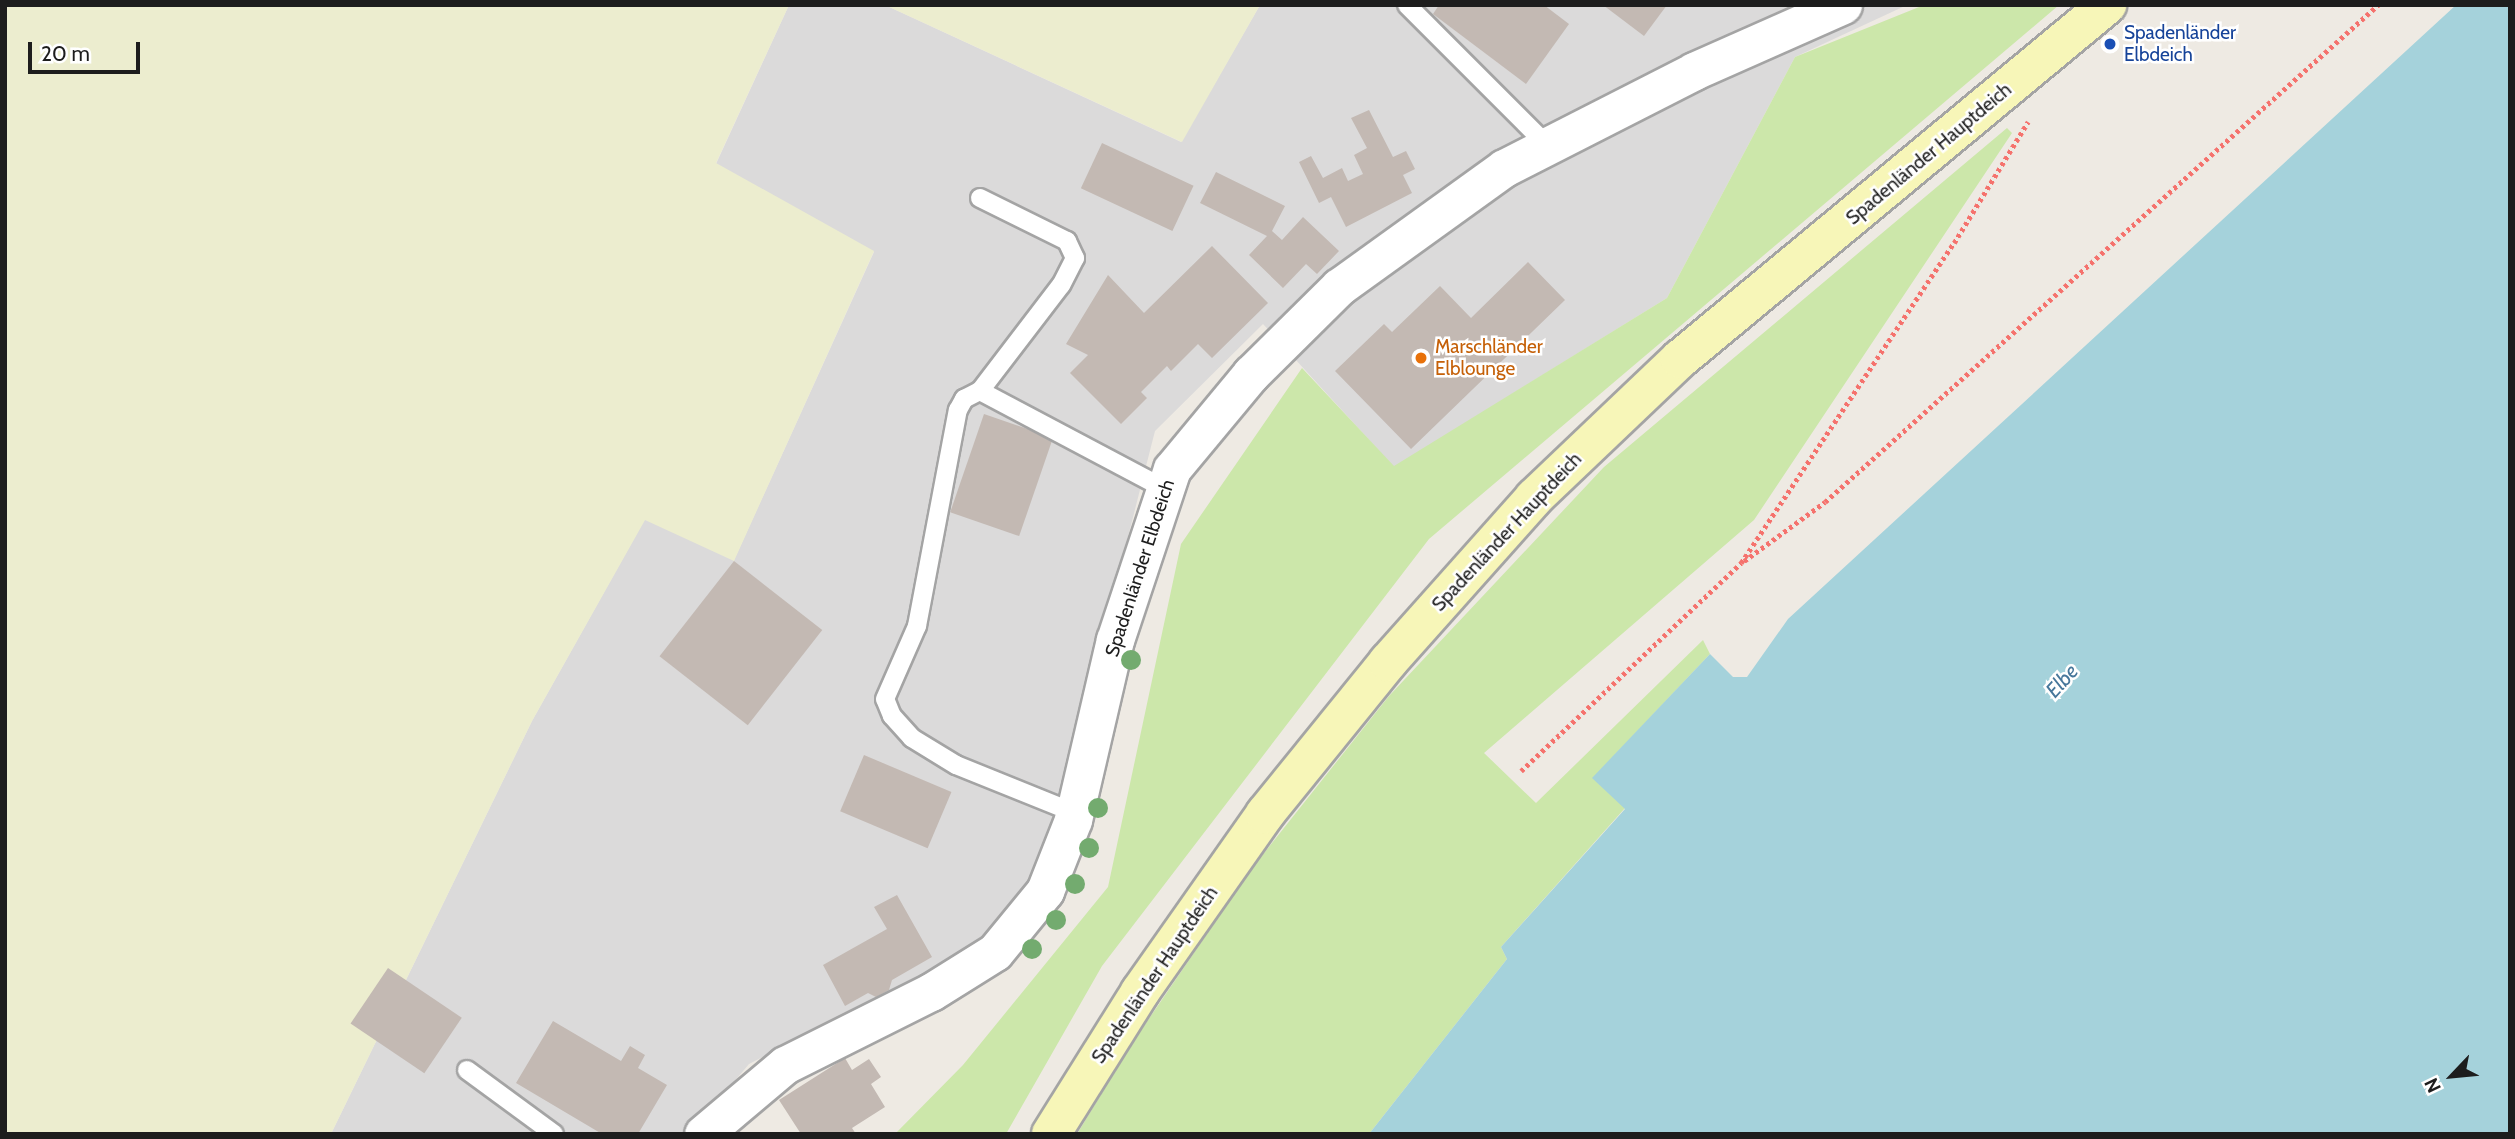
<!DOCTYPE html>
<meta charset="utf-8">
<style>
body{margin:0}
#map{position:relative;width:2515px;height:1139px;overflow:hidden;background:#eeeae3;font-family:Cabin,sans-serif}
div>[style]{position:absolute}
[style*='--x']{left:calc(var(--x)*1px);top:calc(var(--y)*1px);width:calc(var(--w)*1px);rotate:calc(var(--a)*1deg)}
.residential>*{inset:0;background:#dbdada}
.farmland>*{inset:0;background:#ecedcf}
.grass>*{inset:0;background:#cce7aa}
.water>*{inset:0;background:#a5d2db}
.building>*{inset:0;background:#c3b9b3;transform-origin:0 0}
.path>*{height:4.5px;margin-top:-2.25px;transform-origin:0;background:repeating-linear-gradient(90deg,#f5726d 0 3.5px,transparent 0 7px)}
.roads{filter:drop-shadow(2px 0 #a4a4a4) drop-shadow(-2px 0 #a4a4a4) drop-shadow(0 2px #a4a4a4) drop-shadow(0 -2px #a4a4a4)}
.lane>*{height:18px;margin:-9px;padding:0 9px;transform-origin:9px;border-radius:9px;background:#fff}
.street>*{height:37px;margin:-18.5px;padding:0 18.5px;transform-origin:18.5px;border-radius:18.5px;background:#fff}
.secondary>*{height:38px;margin:-19px;padding:0 19px;transform-origin:19px;border-radius:19px;background:#f7f6b8}
.trees>*{width:20px;height:20px;margin:-10px;border-radius:50%;background:#73ab6f}
.dots>*{width:19px;height:19px;translate:-50% -50%;box-sizing:border-box;border:4px solid #fff;border-radius:50%}
span{translate:-50% -50%;white-space:nowrap;text-align:center;line-height:1.15;-webkit-text-stroke:5px #fff;paint-order:stroke}
.transit-label{font-size:19px;color:#164399}
.left{translate:0 -50%;text-align:left}
.street-label{font-size:19px;color:#1d1d1d}
.food-label{font-size:19px;color:#c56008}
.water-label{font-size:21px;color:#47779b;font-style:italic}
.frame{position:absolute;inset:0;border:7px solid #1d1d1d;pointer-events:none}
.north{position:absolute;left:2417px;top:1041px;width:70px;height:70px;-webkit-text-stroke:5px #fff;paint-order:stroke;rotate:244deg;font-size:19px;font-weight:700;line-height:28px;text-align:center;color:#1d1d1d}
.north::after{content:'';display:block;margin:auto;width:24px;height:32px;background:#1d1d1d;clip-path:polygon(50% 0,100% 100%,50% 72%,0 100%)}
.scale{position:absolute;left:28px;top:42px;width:112px;height:32px;box-sizing:border-box;border:4px solid #1d1d1d;border-top:0;padding-left:9px;font-size:21px;line-height:24px;white-space:nowrap;color:#1d1d1d;-webkit-text-stroke:5px #fff;paint-order:stroke}
</style>
<div id="map">
<div class="residential">
<div style="clip-path:polygon(789px 5px,885px 5px,1181px 142px,1260px 5px,1907px 5px,1795px 57px,1667px 298px,1394px 467px,1263px 324px,1155px 431px,1045px 862px,977px 947px,749px 1064px,690px 1134px,331px 1134px,532px 721px,645px 519px,734px 560px,874px 252px,716px 164px)"></div>
</div>
<div class="farmland">
<div style="clip-path:polygon(5px 5px,789px 5px,716px 163px,874px 251px,734px 561px,645px 520px,532px 721px,331px 1134px,5px 1134px)"></div>
<div style="clip-path:polygon(885px 5px,1260px 5px,1182px 142px)"></div>
</div>
<div class="grass">
<div style="clip-path:polygon(1924px 5px,2059px 5px,1429px 539px,1102px 966px,1006px 1134px,895px 1134px,963px 1065px,1108px 887px,1181px 544px,1302px 368px,1394px 466px,1667px 298px,1795px 57px)"></div>
<div style="clip-path:polygon(2007px 128px,2012px 133px,1754px 520px,1484px 753px,1536px 803px,1703px 640px,1710px 654px,1593px 778px,1625px 808px,1501px 947px,1507px 959px,1369px 1134px,1077px 1134px,1133px 1042px,1252px 868px,1389px 696px,1604px 467px)"></div>
</div>
<div class="water">
<div style="clip-path:polygon(2456px 5px,2510px 5px,2510px 1134px,1369px 1134px,1507px 959px,1501px 947px,1625px 809px,1592px 778px,1710px 654px,1733px 677px,1747px 677px,1788px 619px)"></div>
</div>
<div class="building">
<div style="clip-path:polygon(1439px 5px,1544px 5px,1569px 24px,1526px 84px,1433px 14px)"></div>
<div style="clip-path:polygon(1603px 5px,1667px 5px,1644px 36px)"></div>
<div style="clip-path:polygon(1369px 110px,1393px 157px,1406px 151px,1415px 169px,1403px 175px,1412px 193px,1346px 227px,1331px 197px,1319px 203px,1299px 162px,1311px 156px,1323px 178px,1342px 168px,1348px 181px,1363px 174px,1354px 155px,1367px 148px,1351px 118px)"></div>
<div style="left:1102px;top:143px;width:101px;height:50px;rotate:25deg"></div>
<div style="clip-path:polygon(1216px 172px,1285px 206px,1272px 231px,1282px 240px,1303px 217px,1339px 251px,1317px 274px,1306px 264px,1283px 288px,1249px 255px,1267px 236px,1200px 203px)"></div>
<div style="clip-path:polygon(1212px 246px,1268px 303px,1212px 358px,1198px 344px,1171px 371px,1167px 366px,1141px 392px,1147px 398px,1121px 424px,1070px 373px,1088px 355px,1066px 344px,1108px 275px,1144px 313px)"></div>
<div style="clip-path:polygon(1528px 262px,1565px 300px,1411px 449px,1335px 371px,1384px 324px,1392px 332px,1440px 286px,1471px 318px)"></div>
<div style="left:984px;top:414px;width:73px;height:104px;rotate:19deg"></div>
<div style="left:734px;top:561px;width:112px;height:121px;rotate:38deg"></div>
<div style="left:864px;top:755px;width:95px;height:61px;rotate:23deg"></div>
<div style="clip-path:polygon(897px 895px,932px 957px,892px 980px,889px 990px,876px 997px,868px 993px,845px 1006px,823px 965px,887px 929px,874px 907px)"></div>
<div style="left:388px;top:968px;width:89px;height:67px;rotate:34deg"></div>
<div style="clip-path:polygon(553px 1021px,621px 1061px,630px 1046px,645px 1055px,638px 1068px,667px 1085px,638px 1134px,602px 1134px,516px 1083px)"></div>
<div style="clip-path:polygon(845px 1058px,852px 1070px,869px 1059px,881px 1077px,871px 1084px,885px 1107px,852px 1128px,856px 1134px,801px 1134px,779px 1100px)"></div>
</div>
<div class="path">
<div style="--x:1744;--y:561;--w:100;--a:-36.1"></div>
<div style="--x:1825;--y:502;--w:744;--a:-41.95"></div>
<div style="--x:1521;--y:771;--w:303;--a:-43.4"></div>
<div style="--x:1741;--y:563;--w:384;--a:-56.4"></div>
<div style="--x:1954;--y:243;--w:142;--a:-58.6"></div>
</div>
<div class="roads">
<div class="lane">
<div style="--x:1407;--y:5;--w:199;--a:45"></div>
<div style="--x:980;--y:198;--w:97;--a:26.3"></div>
<div style="--x:1067;--y:241;--w:19;--a:65"></div>
<div style="--x:1075;--y:258;--w:30;--a:117"></div>
<div style="--x:1061;--y:285;--w:133;--a:127.4"></div>
<div style="--x:1075;--y:813;--w:128;--a:-158"></div>
<div style="--x:956;--y:765;--w:52;--a:-148.5"></div>
<div style="--x:912;--y:738;--w:30;--a:-132"></div>
<div style="--x:892;--y:716;--w:18;--a:-112"></div>
<div style="--x:885;--y:699;--w:80;--a:-66.3"></div>
<div style="--x:917;--y:626;--w:220;--a:-79.3"></div>
<div style="--x:958;--y:410;--w:13;--a:-61"></div>
<div style="--x:964;--y:399;--w:18;--a:-27"></div>
<div style="--x:980;--y:391;--w:209;--a:27.9"></div>
<div style="--x:467;--y:1070;--w:108;--a:36.3"></div>
</div>
<div class="street">
<div style="--x:703;--y:1134;--w:107;--a:-40.1"></div>
<div style="--x:785;--y:1065;--w:163;--a:-26.6"></div>
<div style="--x:931;--y:992;--w:75;--a:-32"></div>
<div style="--x:995;--y:952;--w:79;--a:-50.7"></div>
<div style="--x:1045;--y:891;--w:76;--a:-68.5"></div>
<div style="--x:1073;--y:820;--w:185;--a:-76.9"></div>
<div style="--x:1115;--y:640;--w:180;--a:-71.6"></div>
<div style="--x:1172;--y:469;--w:124;--a:-50.3"></div>
<div style="--x:1251;--y:374;--w:124;--a:-44.7"></div>
<div style="--x:1339;--y:287;--w:203;--a:-35.8"></div>
<div style="--x:1504;--y:168;--w:213;--a:-27"></div>
<div style="--x:1694;--y:71;--w:163;--a:-23.9"></div>
</div>
<div class="secondary">
<div style="--x:1051;--y:1134;--w:168;--a:-57.9"></div>
<div style="--x:1140;--y:992;--w:218;--a:-54.9"></div>
<div style="--x:1265;--y:814;--w:196;--a:-51"></div>
<div style="--x:1388;--y:662;--w:220;--a:-48.3"></div>
<div style="--x:1534;--y:498;--w:202;--a:-43.6"></div>
<div style="--x:1680;--y:359;--w:555;--a:-39.66"></div>
</div>
</div>
<div class="trees">
<div style="left:1131px;top:660px"></div>
<div style="left:1098px;top:808px"></div>
<div style="left:1089px;top:848px"></div>
<div style="left:1075px;top:884px"></div>
<div style="left:1056px;top:920px"></div>
<div style="left:1032px;top:949px"></div>
</div>
<div class="dots">
<div style="left:2110px;top:44px;background:#1a4fb4"></div>
<div style="left:1421px;top:358px;background:#e8710a"></div>
</div>
<div class="transit-label">
<span class="left" style="left:2124px;top:44px">Spadenländer<br>Elbdeich</span>
</div>
<div class="street-label">
<span style="left:1929px;top:154px;rotate:-40deg">Spadenländer Hauptdeich</span>
<span style="left:1507px;top:532px;rotate:-47deg">Spadenländer Hauptdeich</span>
<span style="left:1140px;top:568px;rotate:-72deg">Spadenländer Elbdeich</span>
<span style="left:1155px;top:975px;rotate:-56deg">Spadenländer Hauptdeich</span>
</div>
<div class="food-label">
<span class="left" style="left:1435px;top:358px">Marschländer<br>Elblounge</span>
</div>
<div class="water-label">
<span style="left:2062px;top:681px;rotate:-48deg">Elbe</span>
</div>
<div class="frame"></div>
<div class="north">N</div>
<div class="scale">20 m</div>
</div>
